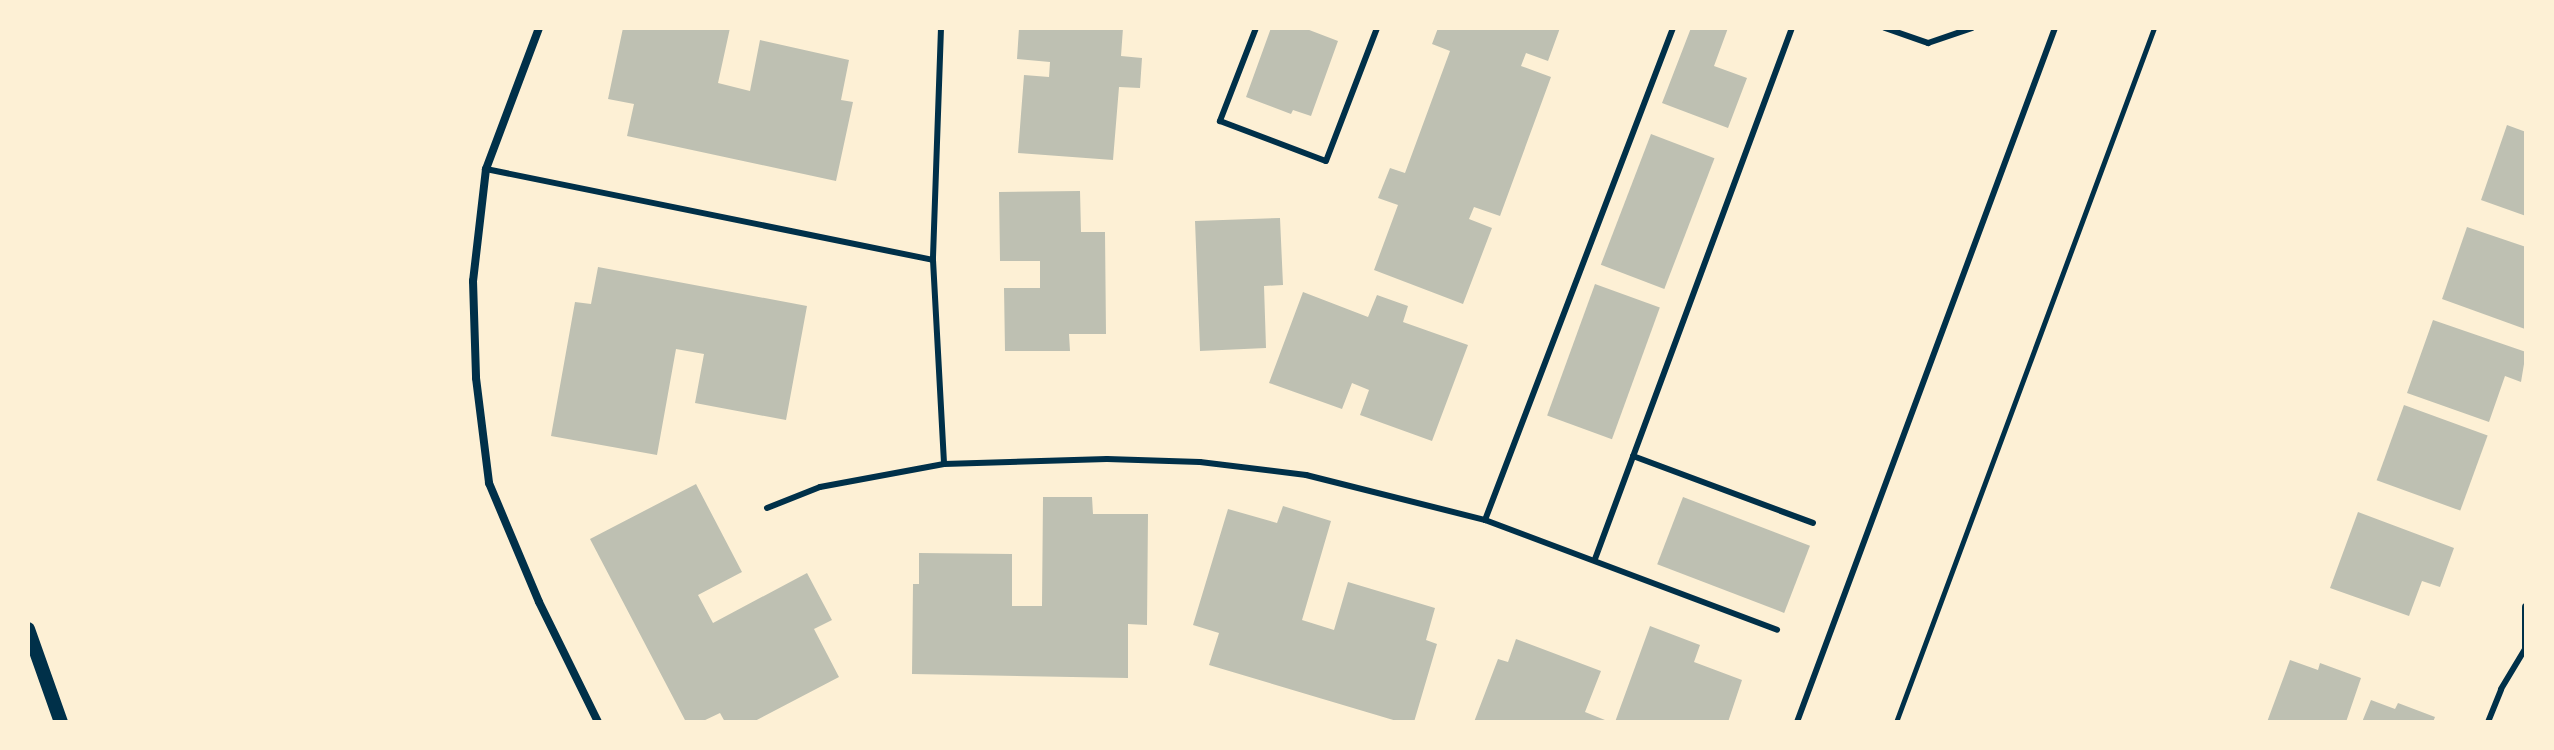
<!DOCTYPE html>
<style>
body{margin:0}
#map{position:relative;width:2554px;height:750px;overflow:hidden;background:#fdf0d5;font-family:Manrope,sans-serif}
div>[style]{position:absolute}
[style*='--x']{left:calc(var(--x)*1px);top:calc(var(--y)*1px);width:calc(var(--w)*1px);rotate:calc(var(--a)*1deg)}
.building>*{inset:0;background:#bec0b2;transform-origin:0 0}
.path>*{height:5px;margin:-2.5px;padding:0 2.5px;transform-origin:2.5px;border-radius:2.5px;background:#003049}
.service>*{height:6px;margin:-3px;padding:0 3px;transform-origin:3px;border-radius:3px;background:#003049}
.minor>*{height:8px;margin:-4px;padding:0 4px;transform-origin:4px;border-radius:4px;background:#003049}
.tertiary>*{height:14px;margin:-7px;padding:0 7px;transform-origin:7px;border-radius:7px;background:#003049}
span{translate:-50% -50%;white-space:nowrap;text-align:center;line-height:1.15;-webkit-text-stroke:6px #fdf0d5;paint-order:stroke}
.frame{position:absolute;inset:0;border:30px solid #fdf0d5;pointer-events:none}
</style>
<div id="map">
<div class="building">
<div style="clip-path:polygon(623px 28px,730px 28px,718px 83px,750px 91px,760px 40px,849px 60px,841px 100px,853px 102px,836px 181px,627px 136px,634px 104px,608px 99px)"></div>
<div style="clip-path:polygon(1019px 28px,1123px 28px,1121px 56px,1142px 58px,1140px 88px,1119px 87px,1113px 160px,1018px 153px,1024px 75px,1049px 77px,1050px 62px,1017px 59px)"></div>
<div style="clip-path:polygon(1271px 28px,1304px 28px,1338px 41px,1311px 116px,1293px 110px,1291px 114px,1246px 97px)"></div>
<div style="clip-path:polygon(1438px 28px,1560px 28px,1548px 61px,1526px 53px,1521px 66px,1551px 77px,1500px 216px,1474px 207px,1469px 219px,1492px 228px,1463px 304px,1374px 270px,1398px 205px,1378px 198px,1390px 168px,1405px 173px,1450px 51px,1432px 44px)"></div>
<div style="clip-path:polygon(1691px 28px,1728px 28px,1714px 66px,1747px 78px,1728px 128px,1662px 103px)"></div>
<div style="clip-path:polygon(2507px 125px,2526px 132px,2526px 216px,2481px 200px)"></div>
<div style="left:1651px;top:134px;width:68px;height:140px;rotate:21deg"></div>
<div style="clip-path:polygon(1080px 191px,1081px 232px,1105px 232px,1106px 334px,1069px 334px,1070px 351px,1005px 351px,1004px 288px,1040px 288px,1040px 261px,1000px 261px,999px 192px)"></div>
<div style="clip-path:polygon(1280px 218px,1283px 285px,1264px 286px,1266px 348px,1200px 351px,1195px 221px)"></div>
<div style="clip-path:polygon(2467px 227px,2526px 247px,2525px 329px,2442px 299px)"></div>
<div style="clip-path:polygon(598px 267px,807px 306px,786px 420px,695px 403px,704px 354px,676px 349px,657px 455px,551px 436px,575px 302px,591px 304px)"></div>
<div style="left:1595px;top:284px;width:69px;height:140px;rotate:20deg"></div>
<div style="clip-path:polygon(1303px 292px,1368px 317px,1377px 295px,1408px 306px,1403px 322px,1468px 345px,1432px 441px,1360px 415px,1369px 390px,1352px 383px,1342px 409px,1269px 383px)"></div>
<div style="clip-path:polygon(2433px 320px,2526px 352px,2521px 382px,2505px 376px,2489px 422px,2407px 393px)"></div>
<div style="left:2404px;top:405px;width:89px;height:80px;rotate:20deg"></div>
<div style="clip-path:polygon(696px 484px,742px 572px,698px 595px,713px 623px,807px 573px,832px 620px,814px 629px,839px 677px,753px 722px,725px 722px,720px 713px,701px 722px,686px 722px,590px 539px)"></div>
<div style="clip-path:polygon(1043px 497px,1092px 497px,1093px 514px,1148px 514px,1147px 625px,1128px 624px,1128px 678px,912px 674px,913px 584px,919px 584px,919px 553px,1012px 554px,1012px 606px,1042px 606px)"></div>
<div style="left:1683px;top:497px;width:136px;height:72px;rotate:21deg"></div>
<div style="clip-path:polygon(1283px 506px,1331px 521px,1302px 620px,1334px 630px,1348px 582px,1435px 608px,1426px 640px,1437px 644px,1414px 722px,1400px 722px,1209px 665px,1219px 633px,1193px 625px,1228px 509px,1277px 523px)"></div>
<div style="clip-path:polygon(2358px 512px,2454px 548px,2440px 587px,2422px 581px,2409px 616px,2330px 588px)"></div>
<div style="clip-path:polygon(1650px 626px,1700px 645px,1694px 662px,1742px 680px,1728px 722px,1615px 722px)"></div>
<div style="clip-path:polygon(1516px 639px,1601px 671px,1585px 712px,1610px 722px,1474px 722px,1498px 659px,1508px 662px)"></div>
<div style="clip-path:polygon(2290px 660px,2318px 670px,2320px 663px,2361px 678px,2346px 722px,2267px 722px)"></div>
<div style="clip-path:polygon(2371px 700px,2395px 709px,2398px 703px,2435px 717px,2433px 722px,2362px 722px)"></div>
</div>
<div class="path">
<div style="--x:1896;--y:722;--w:740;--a:-69.61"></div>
</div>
<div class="service">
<div style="--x:941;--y:28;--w:232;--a:92"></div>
<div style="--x:933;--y:260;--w:204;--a:86.9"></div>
<div style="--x:1256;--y:28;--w:100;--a:111.2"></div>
<div style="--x:1220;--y:121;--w:113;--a:20.7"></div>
<div style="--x:1326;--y:161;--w:142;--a:-69"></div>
<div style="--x:1885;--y:28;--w:46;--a:19.2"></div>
<div style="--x:1928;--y:43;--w:46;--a:-18.8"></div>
<div style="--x:486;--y:169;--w:456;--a:11.5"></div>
<div style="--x:1633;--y:456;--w:192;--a:20.4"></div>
<div style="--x:767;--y:508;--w:57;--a:-21.6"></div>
<div style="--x:820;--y:487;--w:126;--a:-10.5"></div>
<div style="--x:944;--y:464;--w:163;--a:-1.8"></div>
<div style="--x:1107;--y:459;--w:93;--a:1.8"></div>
<div style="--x:1200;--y:462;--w:107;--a:7"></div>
<div style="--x:1306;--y:475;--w:185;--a:14.1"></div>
<div style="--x:1485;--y:520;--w:312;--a:20.6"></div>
<div style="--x:1485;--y:520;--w:527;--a:-69.09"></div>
<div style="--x:1595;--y:559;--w:566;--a:-69.65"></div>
<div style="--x:1797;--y:722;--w:740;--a:-69.61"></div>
<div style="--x:2488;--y:722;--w:35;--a:-68"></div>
<div style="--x:2501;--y:689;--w:47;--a:-59"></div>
</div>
<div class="minor">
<div style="--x:539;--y:28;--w:151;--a:110.6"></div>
<div style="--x:486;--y:169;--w:113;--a:96.6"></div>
<div style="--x:473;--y:281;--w:97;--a:88.2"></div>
<div style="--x:476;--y:378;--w:106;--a:82.9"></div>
<div style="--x:489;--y:483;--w:129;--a:67.2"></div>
<div style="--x:539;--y:602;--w:134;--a:63.8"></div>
<div style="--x:2526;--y:607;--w:42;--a:90"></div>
</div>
<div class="tertiary">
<div style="--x:28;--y:629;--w:99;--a:70.5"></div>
</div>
<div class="frame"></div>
</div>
